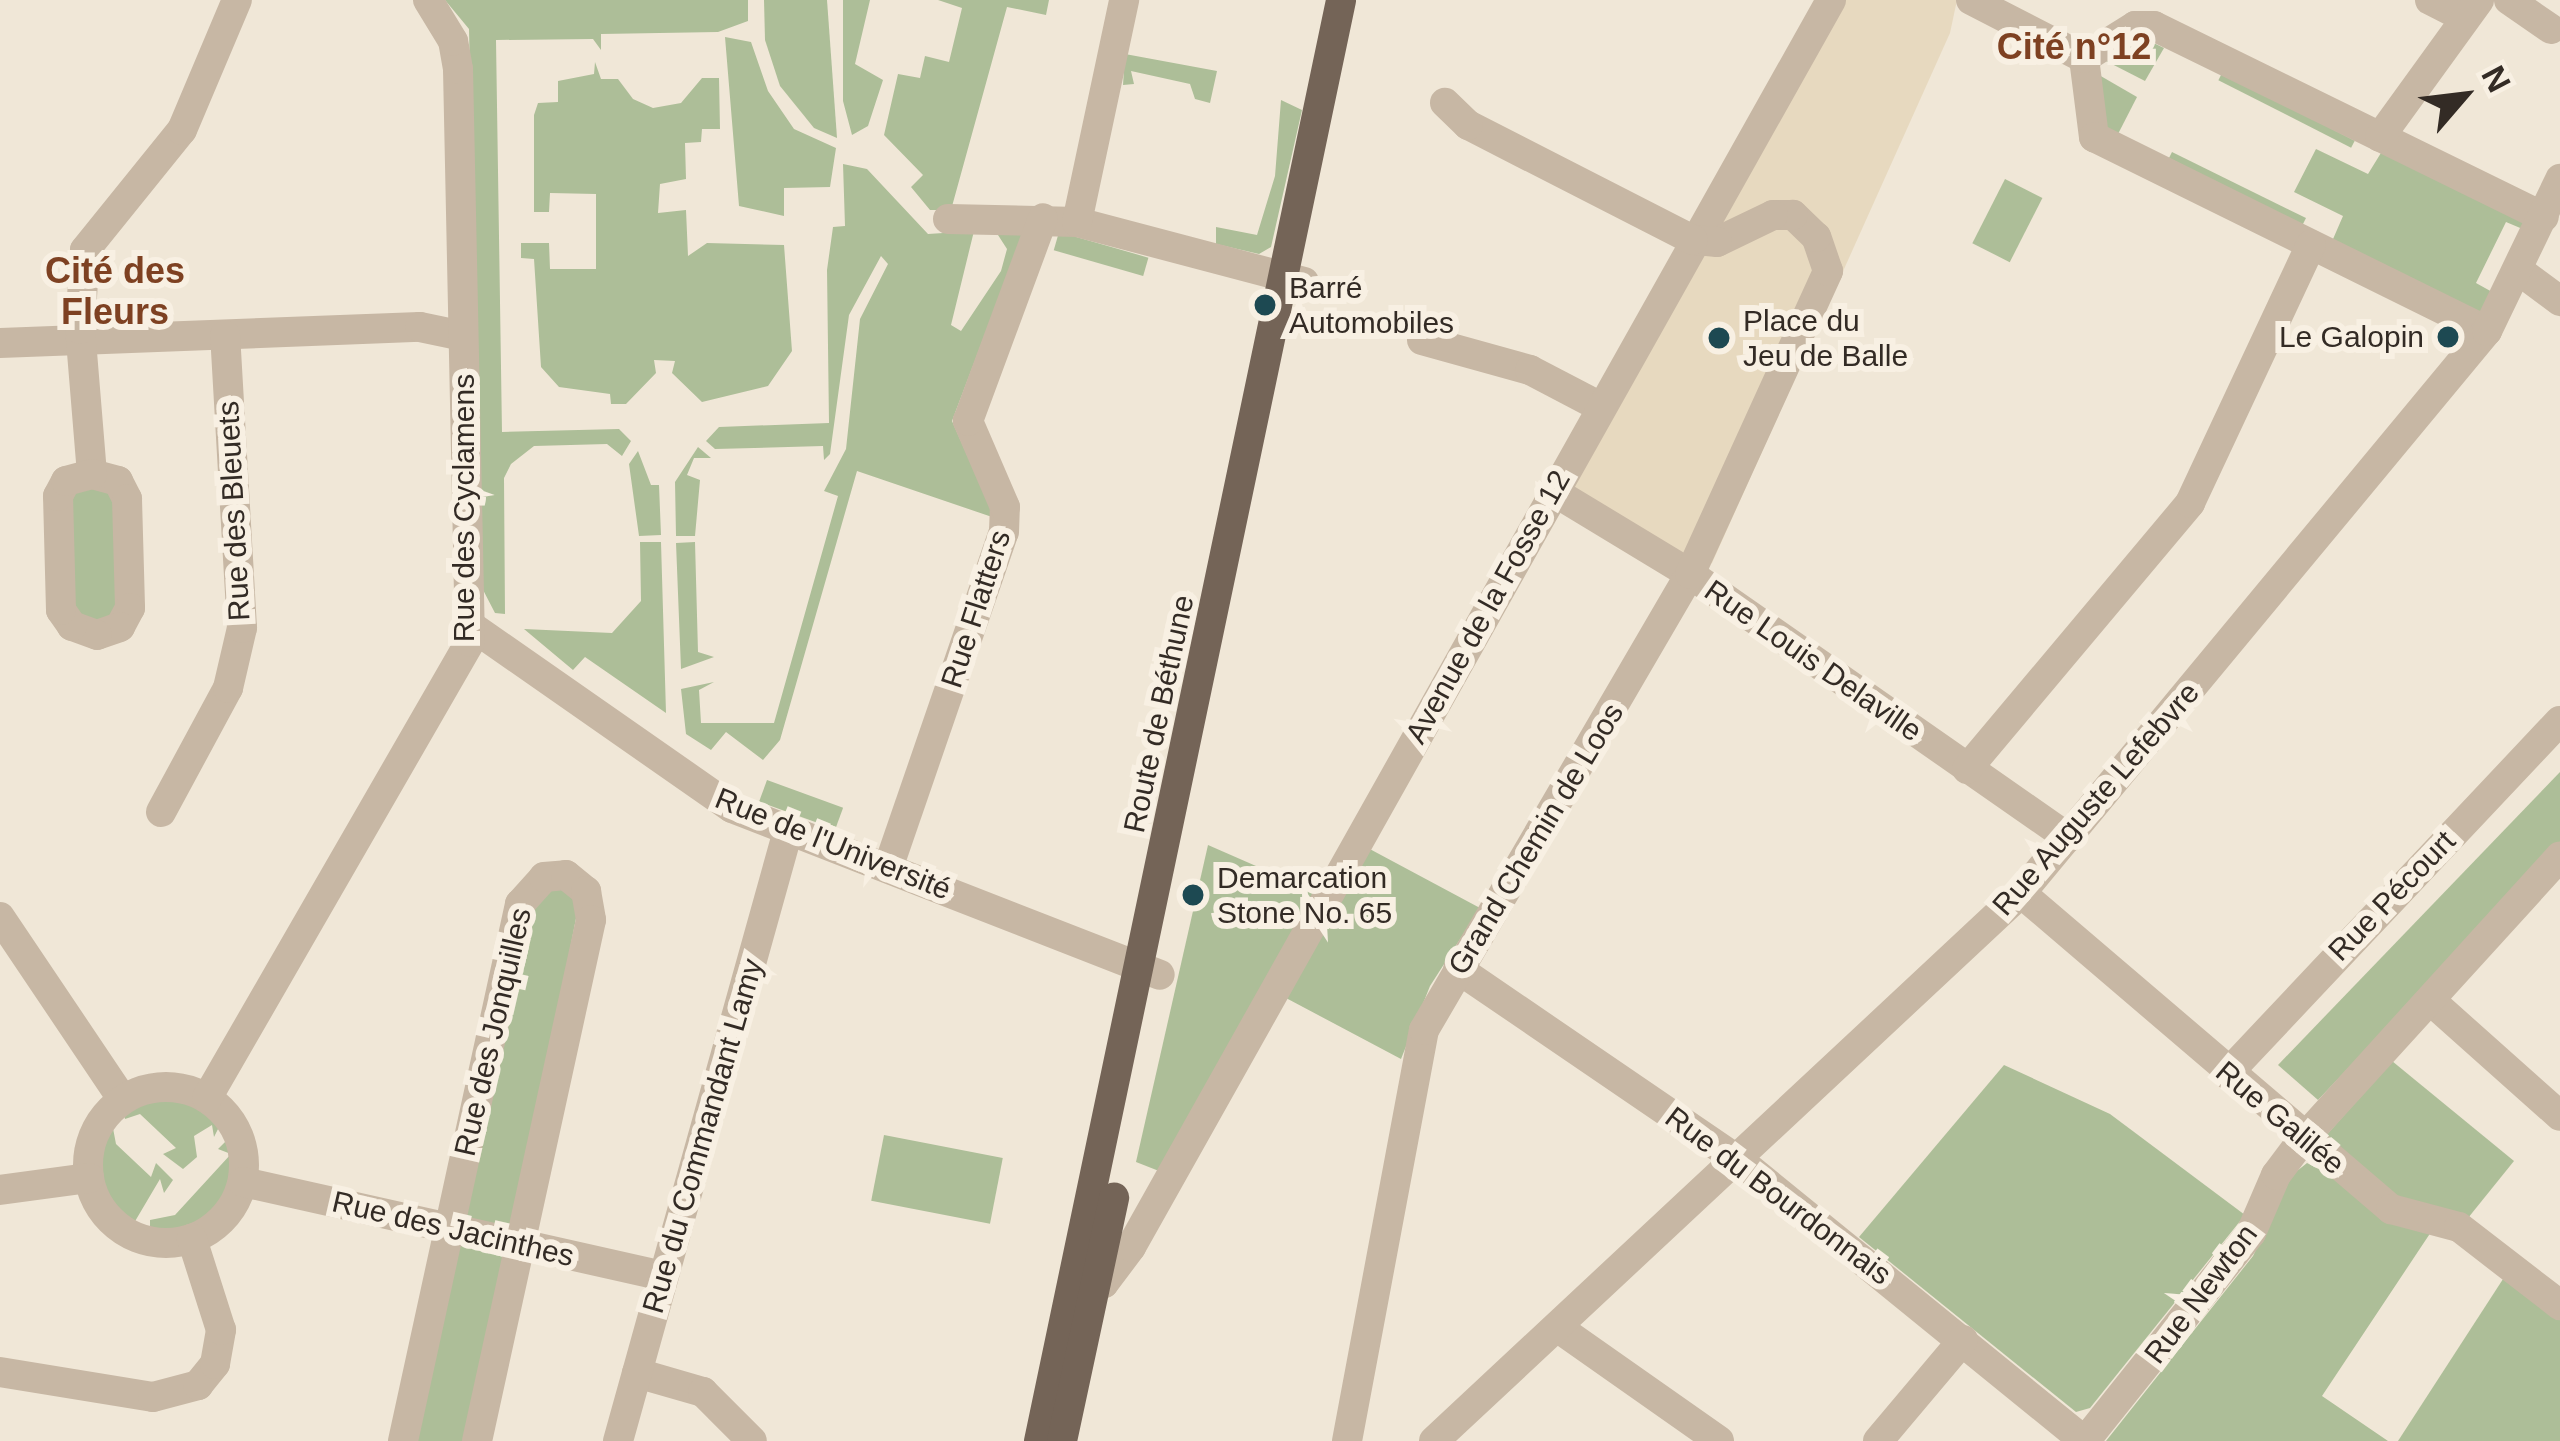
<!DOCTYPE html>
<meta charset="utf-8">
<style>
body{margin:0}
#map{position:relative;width:2560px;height:1441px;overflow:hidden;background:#f0e7d7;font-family:Arial,sans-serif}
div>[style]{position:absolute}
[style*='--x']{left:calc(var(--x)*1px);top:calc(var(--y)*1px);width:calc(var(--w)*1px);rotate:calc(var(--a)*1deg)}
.green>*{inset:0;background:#adbe98;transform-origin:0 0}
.plaza>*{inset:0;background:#e7d9bf}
.minor>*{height:30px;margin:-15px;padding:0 15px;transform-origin:15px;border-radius:15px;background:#c7b7a4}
.minor>.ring{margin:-15px;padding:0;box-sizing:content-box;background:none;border:30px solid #c7b7a4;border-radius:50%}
.major>*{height:30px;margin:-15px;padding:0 15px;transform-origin:15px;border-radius:15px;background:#746457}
.dots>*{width:33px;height:33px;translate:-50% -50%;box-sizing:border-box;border:6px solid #f8f0e3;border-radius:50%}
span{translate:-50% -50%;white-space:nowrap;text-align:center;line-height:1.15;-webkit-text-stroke:12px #f8f0e3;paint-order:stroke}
.poi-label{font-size:30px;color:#332b25}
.left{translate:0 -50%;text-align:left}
.right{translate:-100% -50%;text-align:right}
.street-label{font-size:30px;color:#332b25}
.quarter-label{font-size:36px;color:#7e4122;font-weight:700}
.north{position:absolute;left:2404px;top:36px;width:120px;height:120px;-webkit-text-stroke:9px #f8f0e3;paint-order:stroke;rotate:62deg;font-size:33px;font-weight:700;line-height:48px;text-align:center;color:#332b25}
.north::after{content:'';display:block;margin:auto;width:42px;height:54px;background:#332b25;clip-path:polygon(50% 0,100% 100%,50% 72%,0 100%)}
</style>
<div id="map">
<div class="green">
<div style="clip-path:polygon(445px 0,748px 0,748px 21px,718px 32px,601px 34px,601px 50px,593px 39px,496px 40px,502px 432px,619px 429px,631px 441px,622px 456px,607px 444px,534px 446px,511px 464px,504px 478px,505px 614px,495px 613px,481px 586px,469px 29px)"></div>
<div style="clip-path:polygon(764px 0,827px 0,837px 138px,814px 128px,780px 86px,765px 40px)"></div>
<div style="clip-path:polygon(843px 0,870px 0,855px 64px,883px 80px,868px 126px,852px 135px,843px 101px)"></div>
<div style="clip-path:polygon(938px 0,1049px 0,1046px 15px,1007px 7px,951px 210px,930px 210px,911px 187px,923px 175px,884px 135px,898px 74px,920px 78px,925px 56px,949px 62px,962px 8px)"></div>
<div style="clip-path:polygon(725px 37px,751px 42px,768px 91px,794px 129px,836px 148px,830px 187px,784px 188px,784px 216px,739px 206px)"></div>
<div style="clip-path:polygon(2141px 37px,2164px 48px,2145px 81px,2104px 60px)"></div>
<div style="clip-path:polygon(1125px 54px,1217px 71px,1210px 103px,1195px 99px,1190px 84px,1131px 71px,1134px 84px,1123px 85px)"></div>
<div style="clip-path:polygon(595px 62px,601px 79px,618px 79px,633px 99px,653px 108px,681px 103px,702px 78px,719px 78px,720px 129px,702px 129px,701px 142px,685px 143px,686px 179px,660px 184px,658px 213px,686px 210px,688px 256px,707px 243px,784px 245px,792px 351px,768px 386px,702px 402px,672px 373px,675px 361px,654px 360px,656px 373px,626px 404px,611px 404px,610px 394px,559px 387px,541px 367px,534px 259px,521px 258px,521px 243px,549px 243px,550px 269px,596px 269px,596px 194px,550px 193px,549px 212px,534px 212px,534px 115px,538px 103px,558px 102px,558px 81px,594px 74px)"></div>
<div style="left:2222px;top:73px;width:149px;height:8px;rotate:27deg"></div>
<div style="clip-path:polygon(2099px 75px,2137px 97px,2118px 134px,2104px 128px)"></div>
<div style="clip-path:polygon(1281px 100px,1302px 110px,1271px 247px,1259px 254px,1216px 244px,1216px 227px,1257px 235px,1275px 176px)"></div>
<div style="clip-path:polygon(2384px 148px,2528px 221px,2525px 230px,2506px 222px,2476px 283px,2494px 293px,2477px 320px,2330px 246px,2343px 216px,2294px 192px,2316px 149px,2368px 174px)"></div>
<div style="clip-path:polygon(2172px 152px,2306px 218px,2302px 226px,2169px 158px)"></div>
<div style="clip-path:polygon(843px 164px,867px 169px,928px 234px,974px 231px,951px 325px,961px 331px,1001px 271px,1007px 249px,998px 235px,1023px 234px,952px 421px,995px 518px,857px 471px,780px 740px,763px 760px,726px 732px,711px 750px,686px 734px,681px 689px,714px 682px,699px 690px,701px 723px,774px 723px,838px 496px,824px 491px,846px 449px,860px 319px,888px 264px,881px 256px,849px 315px,830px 454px,824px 460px,823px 446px,715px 449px,706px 441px,719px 427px,829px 423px,827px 270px,833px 227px,845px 226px)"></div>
<div style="left:2005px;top:179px;width:42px;height:72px;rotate:27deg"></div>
<div style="left:1059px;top:232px;width:93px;height:19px;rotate:16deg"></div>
<div style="clip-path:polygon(698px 447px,711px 458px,694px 458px,687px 475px,700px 480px,695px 536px,676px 536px,675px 482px)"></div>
<div style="clip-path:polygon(638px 451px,651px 485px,659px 485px,661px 535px,639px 536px,629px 464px)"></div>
<div style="clip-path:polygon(81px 485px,114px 494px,122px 605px,106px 624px,72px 614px,71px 492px)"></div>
<div style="clip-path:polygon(640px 542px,661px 542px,666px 713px,585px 657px,573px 670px,524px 629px,612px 633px,641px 601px)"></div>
<div style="clip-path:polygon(695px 542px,698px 652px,714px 657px,681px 669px,676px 543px)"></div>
<div style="clip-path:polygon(2560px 772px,2560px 845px,2318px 1100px,2278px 1065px)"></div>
<div style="left:767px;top:780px;width:81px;height:23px;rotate:20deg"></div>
<div style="clip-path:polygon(1208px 845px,1318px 893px,1159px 1171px,1136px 1162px)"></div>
<div style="clip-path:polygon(1366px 847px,1480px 908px,1430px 986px,1401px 1059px,1286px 998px)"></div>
<div style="clip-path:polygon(550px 884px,580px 898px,517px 1220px,506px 1230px,467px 1222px,461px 1211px,527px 903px)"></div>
<div style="clip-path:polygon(2392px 1061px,2514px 1161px,2468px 1218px,2404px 1202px,2323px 1139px)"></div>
<div style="clip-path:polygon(2004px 1065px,2110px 1114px,2245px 1215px,2090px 1408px,2076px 1412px,1859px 1237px)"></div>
<div style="clip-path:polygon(175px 1096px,221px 1123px,214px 1137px,212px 1125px,194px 1136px,197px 1157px,183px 1169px,163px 1154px,176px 1148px,140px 1114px,125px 1119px,123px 1110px)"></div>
<div style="clip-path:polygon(112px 1123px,116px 1144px,151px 1177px,156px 1163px,173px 1180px,164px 1193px,160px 1179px,134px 1223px,114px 1212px,97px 1176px,98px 1145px)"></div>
<div style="left:884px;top:1135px;width:121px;height:67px;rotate:11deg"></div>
<div style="clip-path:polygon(231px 1136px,236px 1182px,216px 1218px,180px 1235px,150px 1233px,150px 1220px,175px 1215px,231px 1154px,218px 1149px)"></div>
<div style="clip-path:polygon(2307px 1163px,2433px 1229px,2322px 1396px,2388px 1441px,2106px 1441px,2253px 1256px,2292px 1175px)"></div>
<div style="clip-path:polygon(464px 1243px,503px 1251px,509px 1261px,469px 1441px,409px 1441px,453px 1248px)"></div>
<div style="clip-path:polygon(2505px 1276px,2560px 1319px,2560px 1441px,2398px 1441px)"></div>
</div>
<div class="plaza">
<div style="clip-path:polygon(1821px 0,1957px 0,1950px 33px,1712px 563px,1683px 577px,1557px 504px)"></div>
</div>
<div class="minor">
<div style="--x:1971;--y:0;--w:127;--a:27.2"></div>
<div style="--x:2430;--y:0;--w:39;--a:27"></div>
<div style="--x:2509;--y:0;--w:51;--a:34.6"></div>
<div style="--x:2084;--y:58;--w:80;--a:82.8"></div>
<div style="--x:2094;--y:137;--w:438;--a:26.3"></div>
<div style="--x:2084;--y:58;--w:60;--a:-32.1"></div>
<div style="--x:2135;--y:26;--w:19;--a:0"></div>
<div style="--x:2154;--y:26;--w:434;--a:26.1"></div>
<div style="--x:2380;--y:137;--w:169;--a:-54.1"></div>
<div style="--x:948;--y:219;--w:129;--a:1.3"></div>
<div style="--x:1077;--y:222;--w:235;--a:14.8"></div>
<div style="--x:1077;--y:222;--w:227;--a:-78"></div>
<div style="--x:2521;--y:272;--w:49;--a:36.6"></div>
<div style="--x:1422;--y:340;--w:112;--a:15.5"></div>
<div style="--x:1530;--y:370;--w:78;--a:27.6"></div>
<div style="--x:0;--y:343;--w:420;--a:-2.2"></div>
<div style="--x:420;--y:327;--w:44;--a:11.8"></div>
<div style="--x:92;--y:474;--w:145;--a:-94.7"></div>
<div style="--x:80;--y:329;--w:79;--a:-86.4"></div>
<div style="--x:85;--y:250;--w:154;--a:-51.1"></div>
<div style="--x:182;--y:130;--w:141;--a:-67.1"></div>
<div style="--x:92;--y:474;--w:27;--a:15"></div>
<div style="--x:118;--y:481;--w:20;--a:63"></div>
<div style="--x:127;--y:499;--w:109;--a:88.4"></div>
<div style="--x:130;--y:608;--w:21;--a:118"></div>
<div style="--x:120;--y:627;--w:24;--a:161"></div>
<div style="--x:97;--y:635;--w:27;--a:-160"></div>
<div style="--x:72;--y:626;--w:19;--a:-125"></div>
<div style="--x:61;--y:610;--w:114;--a:-91.5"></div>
<div style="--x:58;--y:496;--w:17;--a:-62"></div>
<div style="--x:66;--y:481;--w:27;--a:-15"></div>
<div style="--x:1553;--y:491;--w:160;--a:31.2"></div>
<div style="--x:1690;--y:574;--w:461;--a:34.9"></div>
<div style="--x:471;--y:626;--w:318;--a:34.9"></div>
<div style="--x:732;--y:808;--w:459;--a:21.3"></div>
<div style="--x:1967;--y:769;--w:347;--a:-50"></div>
<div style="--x:2190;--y:503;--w:285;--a:-64.9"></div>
<div style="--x:161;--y:812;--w:141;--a:-61.6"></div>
<div style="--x:228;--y:688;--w:62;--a:-76.9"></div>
<div style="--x:242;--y:628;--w:293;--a:-93.3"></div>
<div style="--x:888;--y:868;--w:355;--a:-71"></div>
<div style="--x:1004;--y:532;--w:25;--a:-88"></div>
<div style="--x:1005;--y:507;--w:94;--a:-113.3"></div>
<div style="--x:968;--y:421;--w:216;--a:-69.7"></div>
<div style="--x:2021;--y:893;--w:487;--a:40.5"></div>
<div style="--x:2391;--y:1209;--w:70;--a:14.8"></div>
<div style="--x:2459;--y:1227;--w:128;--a:37.7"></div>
<div style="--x:0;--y:917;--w:220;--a:56.1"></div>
<div style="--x:1458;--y:969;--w:343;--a:34.3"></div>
<div style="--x:1741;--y:1162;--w:442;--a:39.1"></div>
<div style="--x:2430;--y:1000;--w:174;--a:41.7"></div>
<div style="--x:2227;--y:1074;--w:485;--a:-46.7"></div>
<div class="ring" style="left:88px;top:1087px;width:126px;height:126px"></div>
<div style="--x:207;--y:1098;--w:526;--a:-60.03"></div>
<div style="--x:470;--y:642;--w:573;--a:-91.2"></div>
<div style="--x:458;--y:69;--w:28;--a:-100"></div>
<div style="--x:453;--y:41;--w:48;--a:-121.4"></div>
<div style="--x:243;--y:1182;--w:430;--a:12.6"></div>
<div style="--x:0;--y:1190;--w:90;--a:-7.7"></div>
<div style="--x:1081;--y:1286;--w:23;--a:-7"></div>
<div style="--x:1104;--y:1283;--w:45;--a:-53.1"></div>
<div style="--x:1131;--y:1247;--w:1430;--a:-60.69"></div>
<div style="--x:1557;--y:1327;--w:198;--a:35.1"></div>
<div style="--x:0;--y:1372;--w:155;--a:9.3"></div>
<div style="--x:153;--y:1397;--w:47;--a:-14.9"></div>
<div style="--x:198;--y:1385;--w:27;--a:-51"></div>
<div style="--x:215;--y:1364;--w:35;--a:-80"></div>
<div style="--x:221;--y:1330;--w:96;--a:-107.7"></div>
<div style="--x:637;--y:1373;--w:69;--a:16.1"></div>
<div style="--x:703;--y:1392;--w:69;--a:45"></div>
<div style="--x:403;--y:1441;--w:550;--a:-77.71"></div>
<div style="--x:520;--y:904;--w:36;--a:-48"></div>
<div style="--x:544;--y:877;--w:22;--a:-5"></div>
<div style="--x:566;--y:875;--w:26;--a:39"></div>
<div style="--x:586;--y:891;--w:29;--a:80"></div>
<div style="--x:591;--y:920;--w:533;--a:102.34"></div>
<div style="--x:618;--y:1441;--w:633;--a:-74.43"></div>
<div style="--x:1347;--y:1441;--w:418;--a:-79.4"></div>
<div style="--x:1424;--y:1030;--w:528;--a:-59.74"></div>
<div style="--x:1690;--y:574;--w:333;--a:-65.5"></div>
<div style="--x:1828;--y:271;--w:36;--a:-109"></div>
<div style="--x:1816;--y:237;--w:32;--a:-136"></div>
<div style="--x:1793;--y:215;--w:20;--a:180"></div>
<div style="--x:1773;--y:215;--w:62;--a:154.3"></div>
<div style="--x:1717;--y:242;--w:24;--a:-175"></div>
<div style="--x:1693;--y:240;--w:253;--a:-152.9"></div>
<div style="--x:1468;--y:125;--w:32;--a:-136"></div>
<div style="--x:1434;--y:1441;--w:803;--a:-43.03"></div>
<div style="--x:2021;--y:893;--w:730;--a:-50.34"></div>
<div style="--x:2487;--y:331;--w:169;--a:-64.3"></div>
<div style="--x:1878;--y:1441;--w:132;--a:-49.9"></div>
<div style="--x:2085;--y:1441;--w:266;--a:-51.4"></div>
<div style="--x:2251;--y:1233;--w:63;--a:-66.7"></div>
<div style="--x:2276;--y:1175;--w:45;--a:-53.1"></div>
<div style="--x:2303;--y:1139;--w:382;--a:-47.7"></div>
</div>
<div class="major">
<div style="--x:1039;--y:1441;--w:1472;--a:-78.16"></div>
<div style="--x:1062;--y:1441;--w:249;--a:-77.9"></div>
</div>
<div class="dots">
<div style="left:1265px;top:305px;background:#1d4952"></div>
<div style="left:2448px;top:337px;background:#1d4952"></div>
<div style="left:1719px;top:338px;background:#1d4952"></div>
<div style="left:1193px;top:895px;background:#1d4952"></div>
</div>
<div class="poi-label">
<span class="left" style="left:1289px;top:305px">Barré<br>Automobiles</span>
<span class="left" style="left:1743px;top:338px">Place du<br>Jeu de Balle</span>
<span class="right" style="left:2424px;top:337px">Le Galopin</span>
<span class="left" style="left:1217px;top:895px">Demarcation<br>Stone No. 65</span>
</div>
<div class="street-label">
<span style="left:464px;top:508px;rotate:-90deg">Rue des Cyclamens</span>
<span style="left:234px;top:511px;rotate:-93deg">Rue des Bleuets</span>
<span style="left:1488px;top:607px;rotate:-61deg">Avenue de la Fosse 12</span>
<span style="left:976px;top:609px;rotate:-72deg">Rue Flatters</span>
<span style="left:1813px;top:661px;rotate:35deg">Rue Louis Delaville</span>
<span style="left:1159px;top:714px;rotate:-78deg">Route de Béthune</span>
<span style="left:2096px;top:799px;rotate:-49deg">Rue Auguste Lefebvre</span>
<span style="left:1536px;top:839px;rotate:-59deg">Grand Chemin de Loos</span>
<span style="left:833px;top:844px;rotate:22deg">Rue de l'Université</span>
<span style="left:2392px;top:896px;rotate:-46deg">Rue Pécourt</span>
<span style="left:493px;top:1032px;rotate:-77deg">Rue des Jonquilles</span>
<span style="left:2280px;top:1118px;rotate:40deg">Rue Galilée</span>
<span style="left:703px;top:1136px;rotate:-74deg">Rue du Commandant Lamy</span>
<span style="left:1778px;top:1196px;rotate:37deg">Rue du Bourdonnais</span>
<span style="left:453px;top:1229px;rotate:13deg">Rue des Jacinthes</span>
<span style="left:2201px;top:1294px;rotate:-53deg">Rue Newton</span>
</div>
<div class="quarter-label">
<span style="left:2074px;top:47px">Cité n°12</span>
<span style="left:115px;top:291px">Cité des<br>Fleurs</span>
</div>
<div class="north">N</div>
</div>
